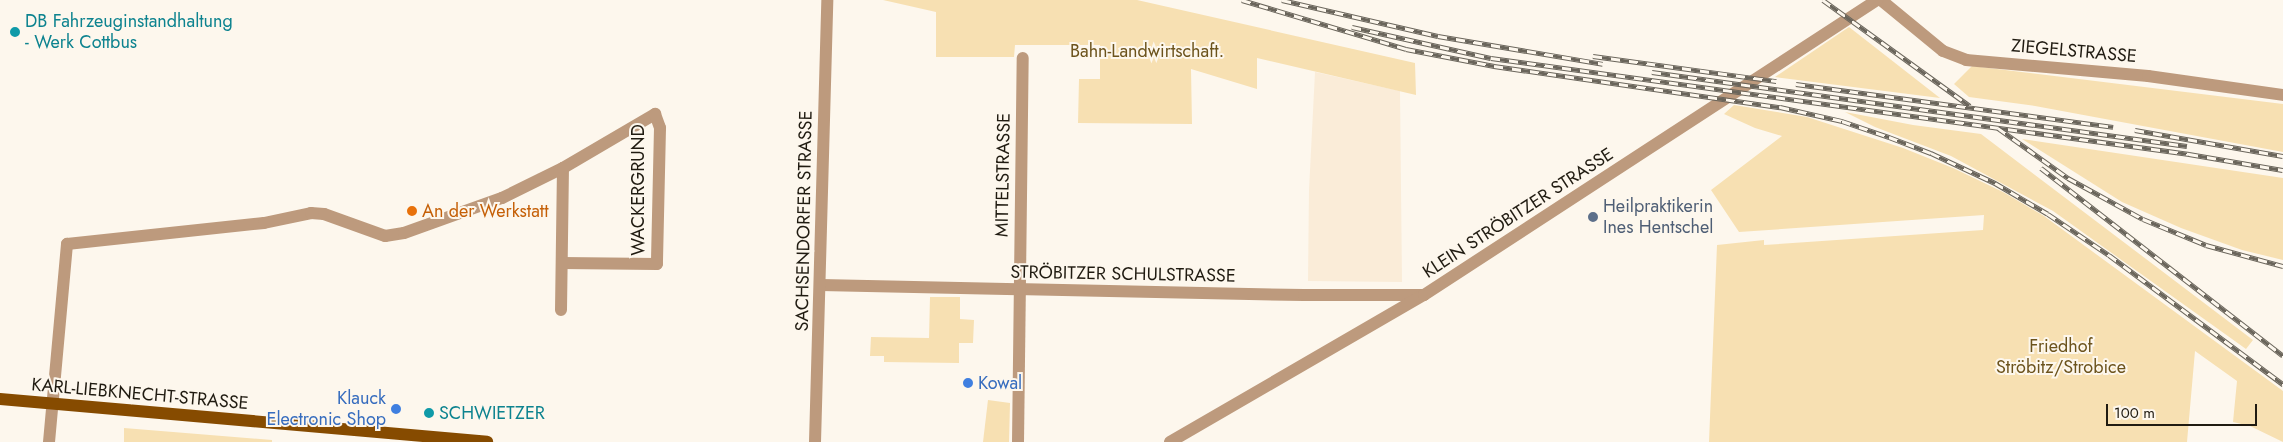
<!DOCTYPE html>
<meta charset="utf-8">
<style>
body{margin:0}
#map{position:relative;width:2283px;height:442px;overflow:hidden;background:#fdf7ed;font-family:Jost,sans-serif}
div>[style]{position:absolute}
[style*='--x']{left:calc(var(--x)*1px);top:calc(var(--y)*1px);width:calc(var(--w)*1px);rotate:calc(var(--a)*1deg)}
.education>*{inset:0;background:#faecd8}
.green>*{inset:0;background:#f7e0b2}
.minor>*{height:12px;margin:-6px;padding:0 6px;transform-origin:6px;border-radius:6px;background:#bd9a7d}
.major>*{height:12px;margin:-6px;padding:0 6px;transform-origin:6px;border-radius:6px;background:#864b00}
.rail>*{height:5px;margin-top:-2.5px;transform-origin:0;background:repeating-linear-gradient(90deg,#fdf7ed 0 9px,#6a655b 0 18px);box-sizing:border-box;border-block:1px solid #6a655b}
.dots>*{width:14px;height:14px;translate:-50% -50%;box-sizing:border-box;border:2px solid #fdf7ed;border-radius:50%}
span{translate:-50% -50%;white-space:nowrap;text-align:center;line-height:1.15;-webkit-text-stroke:4px #fdf7ed;paint-order:stroke}
.culture-label{font-size:18px;color:#0d838f}
.left{translate:0 -50%;text-align:left}
.park-label{font-size:18px;color:#6c531c}
.street-label{font-size:18px;color:#201b11}
.service-label{font-size:18px;color:#4e5e75}
.food-label{font-size:18px;color:#c56008}
.shop-label{font-size:18px;color:#366cbe}
.right{translate:-100% -50%;text-align:right}
.scale{position:absolute;left:2106px;top:404px;width:151px;height:22px;box-sizing:border-box;border:2px solid #201b11;border-top:0;padding-left:6px;font-size:15px;line-height:18px;white-space:nowrap;color:#201b11;-webkit-text-stroke:4px #fdf7ed;paint-order:stroke}
</style>
<div id="map">
<div class="education">
<div style="clip-path:polygon(1315px 72px,1400px 91px,1402px 282px,1308px 281px,1309px 190px)"></div>
</div>
<div class="green">
<div style="clip-path:polygon(883px 0,1137px 0,1415px 63px,1416px 95px,1257px 58px,1257px 89px,1191px 69px,1192px 124px,1078px 123px,1079px 79px,1100px 79px,1100px 45px,1015px 45px,1014px 57px,936px 57px,936px 12px)"></div>
<div style="clip-path:polygon(1849px 27px,1940px 98px,1775px 77px)"></div>
<div style="clip-path:polygon(1972px 66px,2283px 104px,2283px 152px,2035px 106px,1969px 97px,1954px 84px)"></div>
<div style="clip-path:polygon(1734px 105px,1807px 117px,1903px 148px,1953px 168px,2003px 192px,2044px 216px,2283px 391px,2283px 442px,2250px 426px,2233px 422px,2237px 381px,2195px 351px,2187px 442px,1709px 442px,1717px 245px,1764px 240px,1764px 245px,1983px 230px,1984px 215px,1739px 232px,1711px 190px,1782px 136px,1755px 128px,1724px 114px)"></div>
<div style="clip-path:polygon(1845px 112px,1913px 125px,1981px 134px,2253px 340px,2246px 349px,2053px 211px,1951px 156px,1875px 127px)"></div>
<div style="clip-path:polygon(2022px 139px,2283px 178px,2283px 260px,2242px 250px,2181px 228px,2122px 202px)"></div>
<div style="clip-path:polygon(930px 297px,960px 297px,960px 319px,974px 320px,973px 343px,959px 343px,959px 363px,884px 362px,884px 356px,870px 356px,871px 337px,929px 338px)"></div>
<div style="clip-path:polygon(988px 400px,1010px 403px,1009px 442px,983px 442px)"></div>
<div style="clip-path:polygon(124px 428px,272px 440px,272px 442px,124px 442px)"></div>
</div>
<div class="minor">
<div style="--x:1881;--y:0;--w:80;--a:39.4"></div>
<div style="--x:1943;--y:51;--w:25;--a:21"></div>
<div style="--x:1966;--y:60;--w:183;--a:5"></div>
<div style="--x:2148;--y:76;--w:136;--a:8"></div>
<div style="--x:821;--y:285;--w:483;--a:1.2"></div>
<div style="--x:1304;--y:295;--w:120;--a:0"></div>
<div style="--x:561;--y:310;--w:142;--a:-89.2"></div>
<div style="--x:49;--y:442;--w:199;--a:-84.8"></div>
<div style="--x:67;--y:244;--w:198;--a:-6.1"></div>
<div style="--x:264;--y:223;--w:48;--a:-12"></div>
<div style="--x:311;--y:213;--w:13;--a:4"></div>
<div style="--x:324;--y:214;--w:65;--a:19.8"></div>
<div style="--x:385;--y:236;--w:19;--a:-9"></div>
<div style="--x:404;--y:233;--w:104;--a:-19.7"></div>
<div style="--x:502;--y:198;--w:68;--a:-26.2"></div>
<div style="--x:563;--y:168;--w:107;--a:-30.4"></div>
<div style="--x:655;--y:114;--w:15;--a:70"></div>
<div style="--x:660;--y:128;--w:136;--a:91.3"></div>
<div style="--x:657;--y:264;--w:95;--a:-179.4"></div>
<div style="--x:815;--y:442;--w:442;--a:-88.4"></div>
<div style="--x:1018;--y:442;--w:384;--a:-89.3"></div>
<div style="--x:1170;--y:442;--w:293;--a:-30.1"></div>
<div style="--x:1424;--y:295;--w:541;--a:-33.07"></div>
</div>
<div class="major">
<div style="--x:0;--y:399;--w:489;--a:5"></div>
</div>
<div class="rail">
<div style="--x:1242;--y:0;--w:171;--a:16.6"></div>
<div style="--x:1406;--y:49;--w:90;--a:10.9"></div>
<div style="--x:1494;--y:66;--w:289;--a:8.2"></div>
<div style="--x:1780;--y:107;--w:64;--a:12.7"></div>
<div style="--x:1842;--y:121;--w:50;--a:18.8"></div>
<div style="--x:1889;--y:137;--w:45;--a:20.9"></div>
<div style="--x:1931;--y:153;--w:71;--a:25.1"></div>
<div style="--x:1995;--y:183;--w:61;--a:30.3"></div>
<div style="--x:2048;--y:214;--w:73;--a:33.9"></div>
<div style="--x:2109;--y:255;--w:217;--a:36.6"></div>
<div style="--x:1282;--y:0;--w:160;--a:13"></div>
<div style="--x:1438;--y:36;--w:167;--a:9.6"></div>
<div style="--x:1823;--y:0;--w:181;--a:35.8"></div>
<div style="--x:1352;--y:27;--w:142;--a:12.6"></div>
<div style="--x:1491;--y:58;--w:705;--a:7.83"></div>
<div style="--x:2189;--y:154;--w:95;--a:9.7"></div>
<div style="--x:1593;--y:56;--w:185;--a:7.8"></div>
<div style="--x:1652;--y:72;--w:540;--a:7.88"></div>
<div style="--x:1796;--y:84;--w:320;--a:7.7"></div>
<div style="--x:1998;--y:128;--w:86;--a:35.5"></div>
<div style="--x:2068;--y:178;--w:85;--a:28.7"></div>
<div style="--x:2143;--y:219;--w:68;--a:22.4"></div>
<div style="--x:2206;--y:245;--w:80;--a:15.3"></div>
<div style="--x:2135;--y:130;--w:150;--a:10"></div>
<div style="--x:2041;--y:168;--w:306;--a:37.8"></div>
</div>
<div class="dots">
<div style="left:15px;top:32px;background:#0f9aa8"></div>
<div style="left:412px;top:211px;background:#e8710a"></div>
<div style="left:1593px;top:217px;background:#5c6f8a"></div>
<div style="left:968px;top:383px;background:#3f7fe0"></div>
<div style="left:396px;top:409px;background:#3f7fe0"></div>
<div style="left:429px;top:413px;background:#0f9aa8"></div>
</div>
<div class="culture-label">
<span class="left" style="left:25px;top:32px">DB Fahrzeuginstandhaltung<br>- Werk Cottbus</span>
<span class="left" style="left:439px;top:413px">SCHWIETZER</span>
</div>
<div class="park-label">
<span style="left:1147px;top:51px">Bahn-Landwirtschaft.</span>
<span style="left:2061px;top:357px">Friedhof<br>Ströbitz/Strobice</span>
</div>
<div class="street-label">
<span style="left:2074px;top:51px;rotate:5deg">ZIEGELSTRASSE</span>
<span style="left:1003px;top:175px;rotate:-89deg">MITTELSTRASSE</span>
<span style="left:638px;top:190px;rotate:-90deg">WACKERGRUND</span>
<span style="left:1518px;top:213px;rotate:-33deg">KLEIN STRÖBITZER STRASSE</span>
<span style="left:804px;top:221px;rotate:-89deg">SACHSENDORFER STRASSE</span>
<span style="left:1123px;top:274px;rotate:1deg">STRÖBITZER SCHULSTRASSE</span>
<span style="left:140px;top:394px;rotate:5deg">KARL-LIEBKNECHT-STRASSE</span>
</div>
<div class="service-label">
<span class="left" style="left:1603px;top:217px">Heilpraktikerin<br>Ines Hentschel</span>
</div>
<div class="food-label">
<span class="left" style="left:422px;top:211px">An der Werkstatt</span>
</div>
<div class="shop-label">
<span class="left" style="left:978px;top:383px">Kowal</span>
<span class="right" style="left:386px;top:409px">Klauck<br>Electronic Shop</span>
</div>
<div class="scale">100 m</div>
</div>
